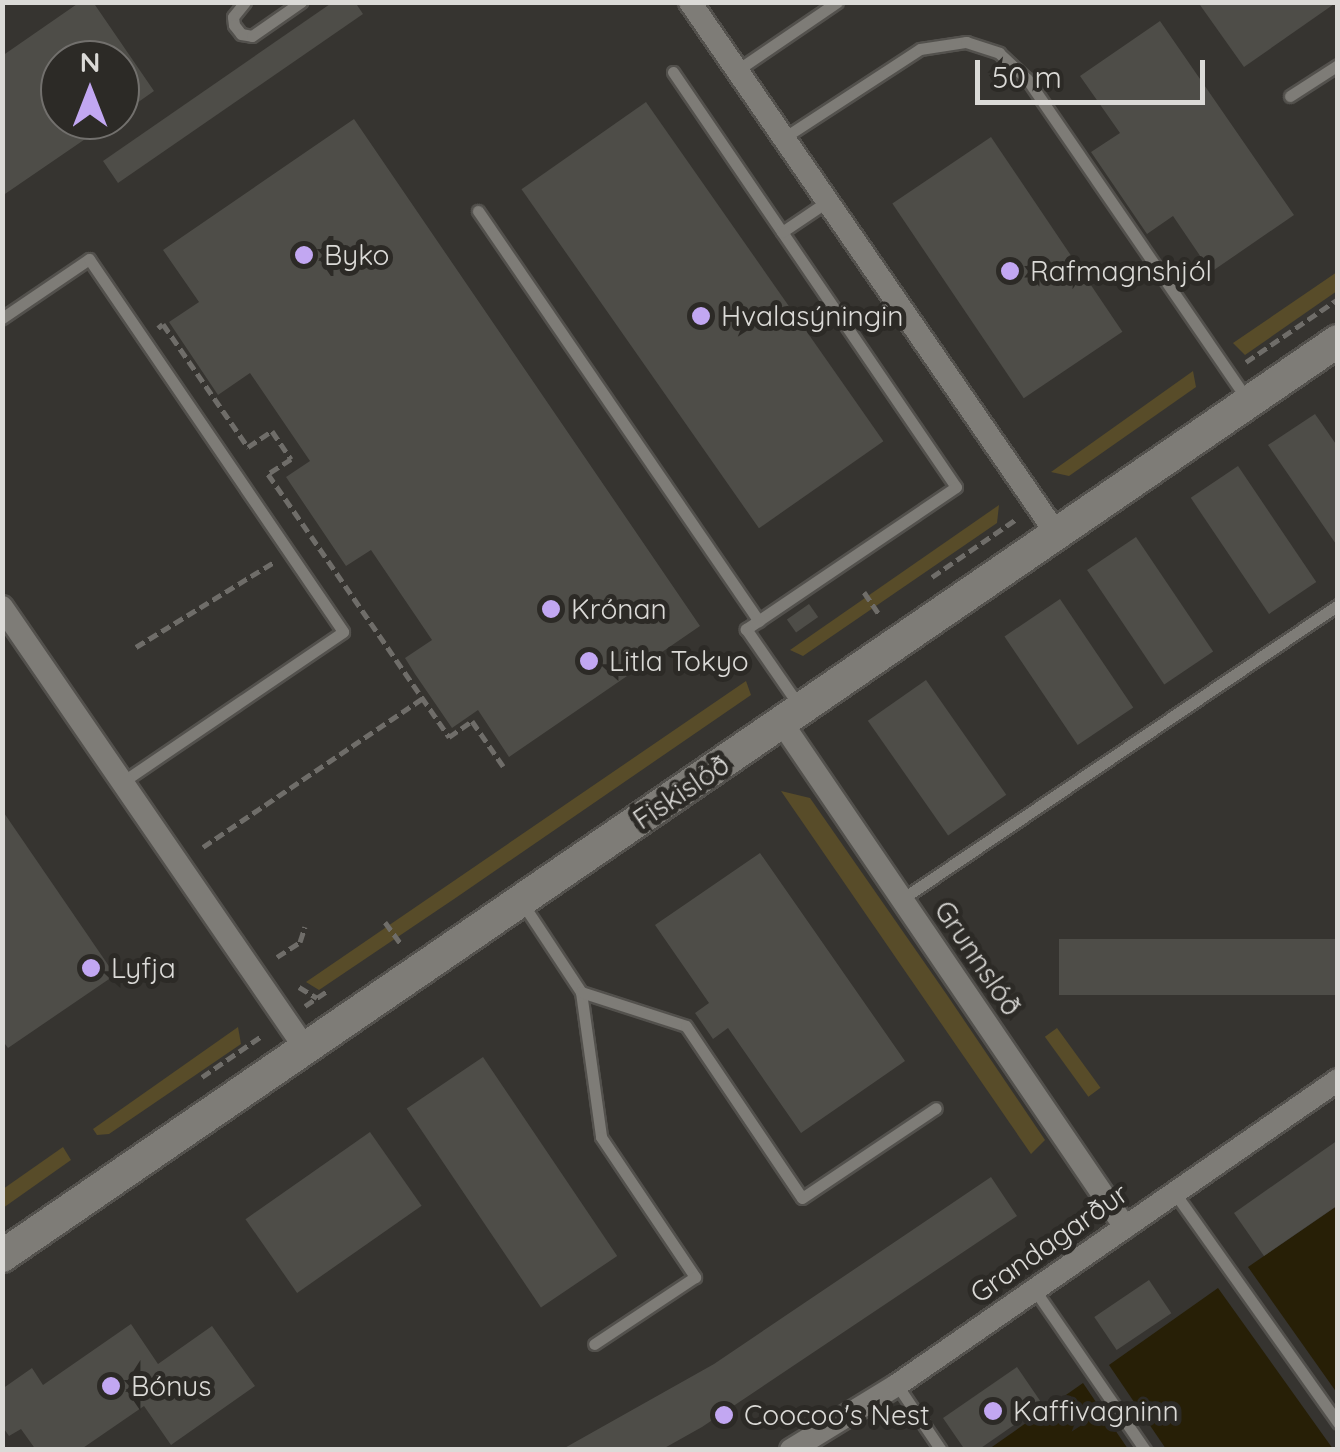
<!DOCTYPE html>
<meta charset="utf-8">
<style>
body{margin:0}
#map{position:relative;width:1340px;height:1452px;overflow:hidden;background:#363430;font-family:Quicksand,sans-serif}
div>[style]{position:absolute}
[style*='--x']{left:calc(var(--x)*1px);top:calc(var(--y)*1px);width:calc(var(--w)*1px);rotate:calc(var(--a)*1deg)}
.green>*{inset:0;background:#584c29;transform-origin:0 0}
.water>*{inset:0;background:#271f06}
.building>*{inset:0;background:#4e4d48;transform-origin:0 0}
.path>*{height:5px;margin-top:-2.5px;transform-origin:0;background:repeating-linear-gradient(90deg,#6f6d69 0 10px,transparent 0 15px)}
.roads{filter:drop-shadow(2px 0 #53514d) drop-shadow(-2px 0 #53514d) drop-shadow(0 2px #53514d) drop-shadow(0 -2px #53514d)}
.lane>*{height:11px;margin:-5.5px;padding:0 5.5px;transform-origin:5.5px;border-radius:5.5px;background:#7e7c77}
.street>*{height:22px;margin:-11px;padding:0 11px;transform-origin:11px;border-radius:11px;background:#7e7c77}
.secondary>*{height:32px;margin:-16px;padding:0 16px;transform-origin:16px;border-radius:16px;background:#7e7c77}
.dots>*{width:28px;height:28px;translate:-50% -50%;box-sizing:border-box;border:5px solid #2c2a26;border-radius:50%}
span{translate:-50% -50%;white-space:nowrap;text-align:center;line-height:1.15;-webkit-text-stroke:10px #2c2a26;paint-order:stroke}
.poi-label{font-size:28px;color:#dbdad7}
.left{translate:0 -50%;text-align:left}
.street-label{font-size:28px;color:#dbdad7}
.frame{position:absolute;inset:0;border:5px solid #dbdad7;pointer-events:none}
.north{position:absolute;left:40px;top:40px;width:100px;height:100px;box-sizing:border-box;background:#2c2a26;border:2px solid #72706d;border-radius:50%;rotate:0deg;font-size:28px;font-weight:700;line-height:40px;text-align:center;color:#dbdad7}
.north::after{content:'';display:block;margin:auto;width:35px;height:45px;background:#c2a7f2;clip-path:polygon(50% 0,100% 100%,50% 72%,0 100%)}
.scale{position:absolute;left:975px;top:60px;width:230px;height:45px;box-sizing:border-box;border:5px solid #dbdad7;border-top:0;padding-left:12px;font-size:30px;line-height:35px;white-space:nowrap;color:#dbdad7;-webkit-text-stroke:8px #2c2a26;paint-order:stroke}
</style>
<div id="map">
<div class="green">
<div style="clip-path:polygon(1337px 272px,1337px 291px,1245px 355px,1233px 343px)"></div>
<div style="clip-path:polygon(1193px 371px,1196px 387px,1069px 476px,1051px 472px)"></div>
<div style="clip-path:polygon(999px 505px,997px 523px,803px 656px,790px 650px)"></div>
<div style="clip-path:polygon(746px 681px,751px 695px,457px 897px,319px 990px,306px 982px)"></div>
<div style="clip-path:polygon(781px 791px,810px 798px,947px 995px,1045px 1140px,1031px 1154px)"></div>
<div style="clip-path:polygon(238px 1027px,241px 1044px,109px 1134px,97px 1135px,93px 1129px)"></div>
<div style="left:1057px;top:1028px;width:74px;height:15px;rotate:54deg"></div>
<div style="clip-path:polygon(63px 1147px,71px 1160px,3px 1208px,3px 1189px)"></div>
</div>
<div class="water">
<div style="clip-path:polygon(1337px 1206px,1337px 1393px,1248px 1267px)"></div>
<div style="clip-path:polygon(1218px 1288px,1333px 1449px,1166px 1449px,1109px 1365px)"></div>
<div style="clip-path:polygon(1083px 1383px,1128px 1449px,989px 1449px)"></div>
</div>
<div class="building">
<div style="clip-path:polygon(80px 2px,93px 2px,154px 91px,120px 115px,120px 60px,60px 60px,60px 120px,113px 120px,2px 196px,2px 56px)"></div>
<div style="clip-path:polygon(333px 2px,355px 2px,363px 14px,118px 183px,103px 161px)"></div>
<div style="clip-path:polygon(1203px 2px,1337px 2px,1244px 67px,1200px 5px)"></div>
<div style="clip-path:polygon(1160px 21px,1294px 215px,1211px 272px,1173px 216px,1147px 234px,1091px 152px,1120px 133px,1080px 76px)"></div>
<div style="left:646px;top:102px;width:414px;height:152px;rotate:55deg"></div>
<div style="clip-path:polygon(354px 119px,700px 626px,509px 757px,478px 710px,452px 728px,415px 674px,405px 658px,432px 640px,371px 550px,346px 566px,286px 477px,310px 461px,250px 373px,218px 395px,169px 322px,199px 302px,163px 250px)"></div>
<div style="left:991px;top:137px;width:235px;height:119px;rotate:56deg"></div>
<div style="clip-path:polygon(1315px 414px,1338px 447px,1338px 547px,1268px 445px)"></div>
<div style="left:1238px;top:466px;width:140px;height:57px;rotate:56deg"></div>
<div style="left:1136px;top:537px;width:138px;height:59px;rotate:56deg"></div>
<div style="left:1060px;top:599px;width:131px;height:67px;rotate:56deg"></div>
<div style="left:809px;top:604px;width:16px;height:27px;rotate:55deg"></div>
<div style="left:926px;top:680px;width:140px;height:71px;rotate:55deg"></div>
<div style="clip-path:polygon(2px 810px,115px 975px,8px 1048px,2px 1040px)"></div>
<div style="clip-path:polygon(760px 853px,905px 1061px,801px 1133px,728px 1028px,713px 1039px,695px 1013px,709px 1003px,655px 925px)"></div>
<div style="left:1338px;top:939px;width:56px;height:279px;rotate:90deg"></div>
<div style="left:483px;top:1057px;width:240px;height:92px;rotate:56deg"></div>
<div style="left:370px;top:1132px;width:90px;height:152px;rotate:55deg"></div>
<div style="clip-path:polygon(1338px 1140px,1338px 1205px,1264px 1256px,1234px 1213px)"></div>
<div style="clip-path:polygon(991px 1177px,1017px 1216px,702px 1427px,661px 1450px,561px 1450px,714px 1364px)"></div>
<div style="left:1149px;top:1280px;width:40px;height:66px;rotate:56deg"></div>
<div style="clip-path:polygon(131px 1324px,158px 1364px,212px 1326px,255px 1386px,171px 1445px,144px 1406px,80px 1450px,36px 1450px,21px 1429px,9px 1436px,2px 1426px,2px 1389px,32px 1368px,43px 1385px)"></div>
<div style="clip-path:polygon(1017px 1367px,1043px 1405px,978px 1450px,965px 1450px,943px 1418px)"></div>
</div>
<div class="path">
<div style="--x:158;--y:328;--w:6;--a:-39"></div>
<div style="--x:163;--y:324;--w:150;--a:55.4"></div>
<div style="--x:248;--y:447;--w:29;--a:-34"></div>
<div style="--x:272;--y:431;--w:34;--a:56"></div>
<div style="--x:291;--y:459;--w:27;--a:147"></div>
<div style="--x:268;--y:474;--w:75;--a:55.3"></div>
<div style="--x:311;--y:536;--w:244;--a:55.5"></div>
<div style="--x:449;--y:737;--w:28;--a:-35"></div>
<div style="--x:472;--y:721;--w:55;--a:55.4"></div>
<div style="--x:1246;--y:362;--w:112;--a:-34.4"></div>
<div style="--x:932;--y:577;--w:104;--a:-34.5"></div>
<div style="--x:864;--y:592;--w:27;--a:56"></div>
<div style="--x:136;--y:647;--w:162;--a:-31.6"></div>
<div style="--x:203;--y:847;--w:266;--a:-34.1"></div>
<div style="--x:385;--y:922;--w:29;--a:54"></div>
<div style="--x:277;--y:957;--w:27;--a:-33"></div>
<div style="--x:300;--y:942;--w:16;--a:-72"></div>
<div style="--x:299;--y:987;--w:21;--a:31"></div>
<div style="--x:305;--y:1006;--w:29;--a:-34"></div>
<div style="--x:202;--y:1077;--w:74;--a:-34.5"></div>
</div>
<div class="roads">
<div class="lane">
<div style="--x:245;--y:2;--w:19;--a:129"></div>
<div style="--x:233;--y:17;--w:8;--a:83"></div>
<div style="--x:234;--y:25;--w:11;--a:52"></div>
<div style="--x:241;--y:34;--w:11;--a:10"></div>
<div style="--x:252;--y:36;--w:60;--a:-34.8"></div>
<div style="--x:736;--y:71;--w:122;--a:-34.3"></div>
<div style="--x:673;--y:72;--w:502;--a:55.71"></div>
<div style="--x:956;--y:487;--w:254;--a:145.9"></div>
<div style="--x:746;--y:629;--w:95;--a:55.3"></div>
<div style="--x:1290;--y:96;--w:57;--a:-32.9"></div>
<div style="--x:782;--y:139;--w:165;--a:-33.1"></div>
<div style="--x:920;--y:49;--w:47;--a:-8.7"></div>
<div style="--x:966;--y:42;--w:35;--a:18"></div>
<div style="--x:999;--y:53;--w:38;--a:43"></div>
<div style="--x:1027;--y:79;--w:391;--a:55.5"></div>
<div style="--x:478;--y:211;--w:497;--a:55.6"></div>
<div style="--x:782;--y:232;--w:52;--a:-34"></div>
<div style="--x:2;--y:318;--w:105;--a:-34.1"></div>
<div style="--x:89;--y:259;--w:451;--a:55.7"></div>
<div style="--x:343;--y:632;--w:267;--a:145.8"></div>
<div style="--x:902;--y:899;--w:526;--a:-33.99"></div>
<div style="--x:523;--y:904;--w:105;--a:56.6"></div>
<div style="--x:581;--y:992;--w:146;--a:82.1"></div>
<div style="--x:601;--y:1137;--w:169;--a:56.1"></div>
<div style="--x:695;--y:1277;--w:121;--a:146.4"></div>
<div style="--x:581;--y:992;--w:110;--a:17.9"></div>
<div style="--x:686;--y:1026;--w:207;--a:56"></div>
<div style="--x:802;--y:1198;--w:161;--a:-33.9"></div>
<div style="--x:1174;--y:1192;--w:283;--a:54.6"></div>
<div style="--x:1034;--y:1289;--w:196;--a:55.4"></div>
<div style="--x:897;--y:1385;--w:78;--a:55.9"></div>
</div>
<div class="street">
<div style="--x:690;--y:2;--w:645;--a:55.42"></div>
<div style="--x:2;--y:607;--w:535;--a:55.51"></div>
<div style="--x:782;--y:723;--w:610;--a:55.76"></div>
<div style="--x:791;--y:1450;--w:124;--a:-31.5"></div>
<div style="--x:897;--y:1385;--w:536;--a:-34.67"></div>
</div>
<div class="secondary">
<div style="--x:2;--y:1256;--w:1619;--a:-34.41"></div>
</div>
</div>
<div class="dots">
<div style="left:304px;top:255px;background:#c2a7f2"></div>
<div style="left:1010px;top:271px;background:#c2a7f2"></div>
<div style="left:701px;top:316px;background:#c2a7f2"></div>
<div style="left:551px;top:609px;background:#c2a7f2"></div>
<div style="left:589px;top:661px;background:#c2a7f2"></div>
<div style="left:91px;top:968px;background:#c2a7f2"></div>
<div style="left:111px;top:1386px;background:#c2a7f2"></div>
<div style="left:993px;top:1411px;background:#c2a7f2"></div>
<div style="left:724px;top:1415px;background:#c2a7f2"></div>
</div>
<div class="poi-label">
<span class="left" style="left:324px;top:255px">Byko</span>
<span class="left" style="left:1030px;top:271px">Rafmagnshjól</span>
<span class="left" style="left:721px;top:316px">Hvalasýningin</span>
<span class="left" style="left:571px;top:609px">Krónan</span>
<span class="left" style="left:609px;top:661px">Litla Tokyo</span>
<span class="left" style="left:111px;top:968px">Lyfja</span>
<span class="left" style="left:131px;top:1386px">Bónus</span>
<span class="left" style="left:1013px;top:1411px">Kaffivagninn</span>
<span class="left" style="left:744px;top:1415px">Coocoo's Nest</span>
</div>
<div class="street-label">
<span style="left:681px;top:792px;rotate:-34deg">Fiskislóð</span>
<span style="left:978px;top:958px;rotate:56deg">Grunnslóð</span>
<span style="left:1049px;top:1243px;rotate:-35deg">Grandagarður</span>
</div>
<div class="frame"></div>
<div class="north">N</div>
<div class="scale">50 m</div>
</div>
